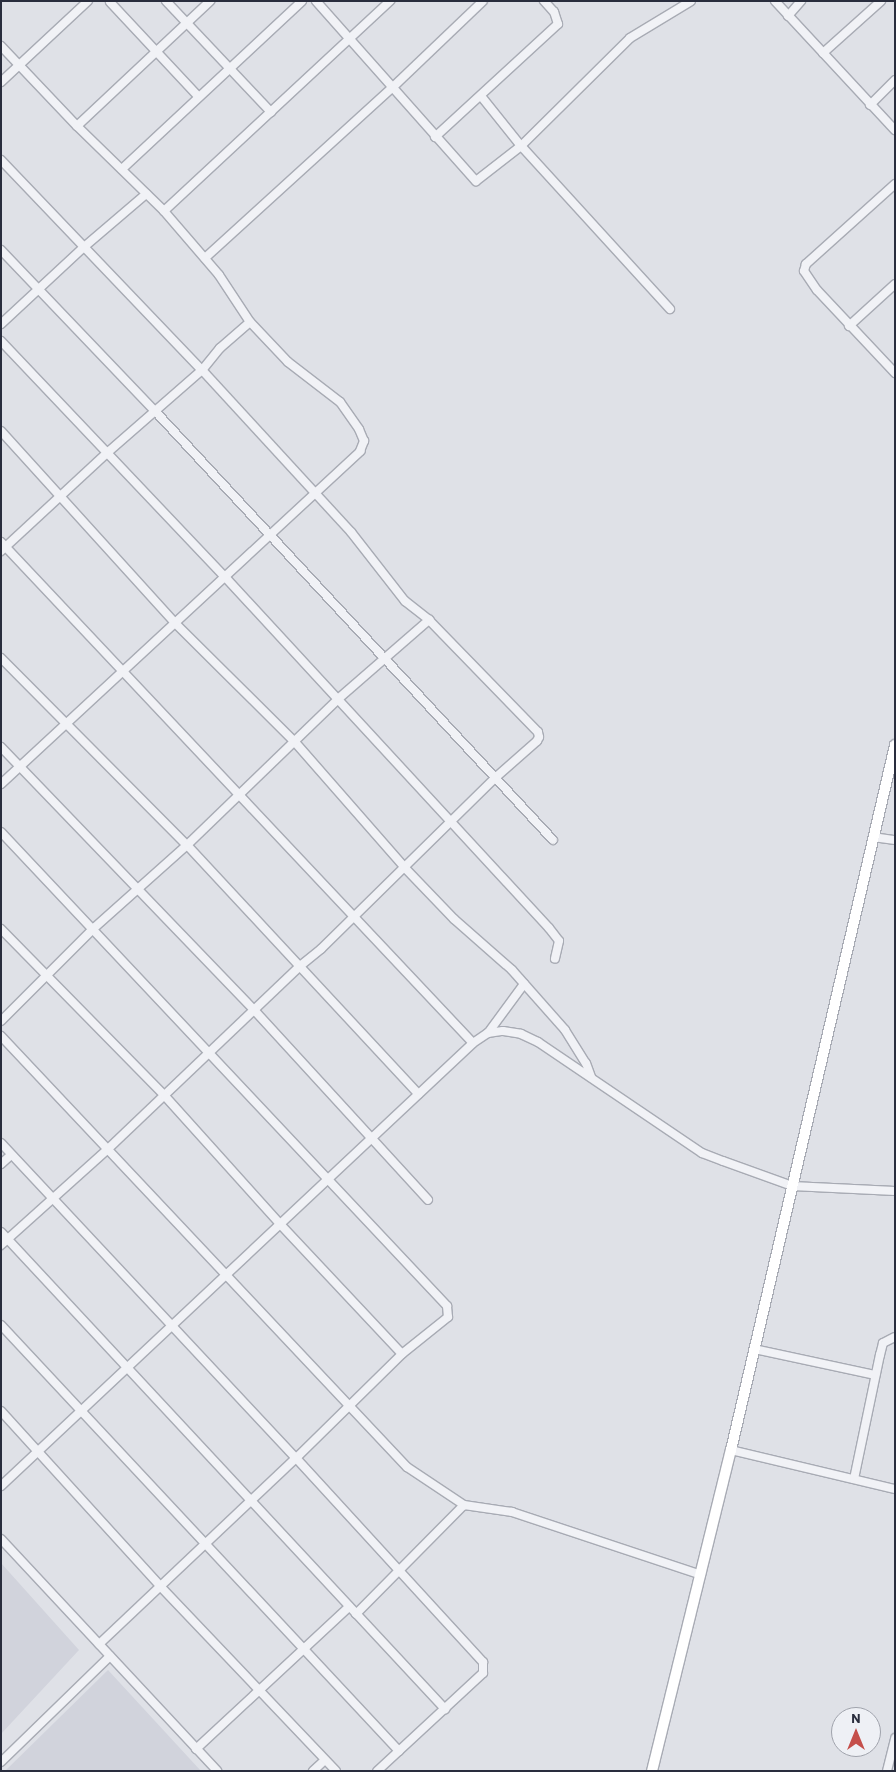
<!DOCTYPE html>
<style>
body{margin:0}
#map{position:relative;width:896px;height:1772px;overflow:hidden;background:#dfe1e7;font-family:Barlow,sans-serif}
div>[style]{position:absolute}
[style*='--x']{left:calc(var(--x)*1px);top:calc(var(--y)*1px);width:calc(var(--w)*1px);rotate:calc(var(--a)*1deg)}
.built>*{inset:0;background:#d1d3dc}
.roads{filter:drop-shadow(1px 0 #a8abb4) drop-shadow(-1px 0 #a8abb4) drop-shadow(0 1px #a8abb4) drop-shadow(0 -1px #a8abb4)}
.minor>*{height:8px;margin:-4px;padding:0 4px;transform-origin:4px;border-radius:4px;background:#f1f2f6}
.major>*{height:10px;margin:-5px;padding:0 5px;transform-origin:5px;border-radius:5px;background:#fff}
span{translate:-50% -50%;white-space:nowrap;text-align:center;line-height:1.15;-webkit-text-stroke:4px #eef0f5;paint-order:stroke}
.frame{position:absolute;inset:0;border:2px solid #292d3d;pointer-events:none}
.north{position:absolute;left:831px;top:1707px;width:50px;height:50px;box-sizing:border-box;background:#eef0f5;border:1px solid #9fa2ab;border-radius:50%;rotate:0deg;font-size:14px;font-weight:700;line-height:20px;text-align:center;color:#292d3d}
.north::after{content:'';display:block;margin:auto;width:18px;height:22px;background:#c54f4b;clip-path:polygon(50% 0,100% 100%,50% 72%,0 100%)}
</style>
<div id="map">
<div class="built">
<div style="clip-path:polygon(1px 1563px,79px 1650px,1px 1734px)"></div>
<div style="clip-path:polygon(108px 1670px,201px 1771px,5px 1771px)"></div>
</div>
<div class="roads">
<div class="minor">
<div style="--x:166;--y:1;--w:153;--a:46.6"></div>
<div style="--x:316;--y:1;--w:241;--a:48.4"></div>
<div style="--x:476;--y:181;--w:57;--a:-37.9"></div>
<div style="--x:521;--y:146;--w:64;--a:-128.7"></div>
<div style="--x:775;--y:1;--w:176;--a:47.1"></div>
<div style="--x:110;--y:2;--w:130;--a:46.9"></div>
<div style="--x:788;--y:16;--w:20;--a:-49"></div>
<div style="--x:1;--y:46;--w:110;--a:46.5"></div>
<div style="--x:77;--y:126;--w:122;--a:44.3"></div>
<div style="--x:164;--y:211;--w:84;--a:49.3"></div>
<div style="--x:219;--y:275;--w:56;--a:56.6"></div>
<div style="--x:250;--y:322;--w:40;--a:139"></div>
<div style="--x:220;--y:348;--w:28;--a:129"></div>
<div style="--x:202;--y:370;--w:125;--a:138.9"></div>
<div style="--x:108;--y:452;--w:146;--a:137.2"></div>
<div style="--x:823;--y:53;--w:78;--a:-41.9"></div>
<div style="--x:1;--y:82;--w:119;--a:-43"></div>
<div style="--x:870;--y:105;--w:35;--a:-45"></div>
<div style="--x:77;--y:126;--w:183;--a:-43.2"></div>
<div style="--x:435;--y:137;--w:167;--a:-42.6"></div>
<div style="--x:558;--y:24;--w:13;--a:-108"></div>
<div style="--x:554;--y:12;--w:15;--a:-132"></div>
<div style="--x:1;--y:160;--w:291;--a:46.3"></div>
<div style="--x:202;--y:370;--w:220;--a:47.4"></div>
<div style="--x:351;--y:532;--w:88;--a:52"></div>
<div style="--x:405;--y:601;--w:31;--a:38"></div>
<div style="--x:429;--y:620;--w:156;--a:45.8"></div>
<div style="--x:538;--y:732;--w:5;--a:79"></div>
<div style="--x:539;--y:737;--w:4;--a:117"></div>
<div style="--x:537;--y:741;--w:56;--a:138.6"></div>
<div style="--x:495;--y:778;--w:244;--a:135.5"></div>
<div style="--x:321;--y:949;--w:28;--a:141"></div>
<div style="--x:299;--y:967;--w:264;--a:136.4"></div>
<div style="--x:108;--y:1149;--w:144;--a:138.1"></div>
<div style="--x:122;--y:169;--w:246;--a:-43"></div>
<div style="--x:895;--y:184;--w:120;--a:138"></div>
<div style="--x:806;--y:264;--w:7;--a:106"></div>
<div style="--x:804;--y:271;--w:23;--a:56"></div>
<div style="--x:817;--y:290;--w:114;--a:46.8"></div>
<div style="--x:164;--y:211;--w:309;--a:-42.9"></div>
<div style="--x:1;--y:250;--w:223;--a:46.3"></div>
<div style="--x:155;--y:411;--w:585;--a:47.15"></div>
<div style="--x:205;--y:258;--w:254;--a:-42.3"></div>
<div style="--x:393;--y:87;--w:124;--a:-43.7"></div>
<div style="--x:670;--y:309;--w:221;--a:-132.4"></div>
<div style="--x:521;--y:146;--w:153;--a:-44.7"></div>
<div style="--x:630;--y:38;--w:71;--a:-31.2"></div>
<div style="--x:1;--y:324;--w:113;--a:-42.9"></div>
<div style="--x:84;--y:247;--w:82;--a:-40.5"></div>
<div style="--x:849;--y:326;--w:62;--a:-42.4"></div>
<div style="--x:1;--y:341;--w:327;--a:46.5"></div>
<div style="--x:226;--y:578;--w:476;--a:47.3"></div>
<div style="--x:549;--y:928;--w:16;--a:52"></div>
<div style="--x:559;--y:941;--w:18;--a:103"></div>
<div style="--x:1;--y:431;--w:259;--a:47.8"></div>
<div style="--x:175;--y:623;--w:168;--a:44.8"></div>
<div style="--x:294;--y:741;--w:169;--a:48.8"></div>
<div style="--x:405;--y:868;--w:71;--a:46.1"></div>
<div style="--x:454;--y:919;--w:77;--a:41.3"></div>
<div style="--x:512;--y:970;--w:80;--a:48.5"></div>
<div style="--x:565;--y:1030;--w:39;--a:58"></div>
<div style="--x:586;--y:1063;--w:15;--a:70"></div>
<div style="--x:1;--y:542;--w:688;--a:46.71"></div>
<div style="--x:1;--y:658;--w:264;--a:45.2"></div>
<div style="--x:187;--y:845;--w:340;--a:47.1"></div>
<div style="--x:1;--y:747;--w:366;--a:46.1"></div>
<div style="--x:255;--y:1011;--w:256;--a:47.5"></div>
<div style="--x:1;--y:784;--w:490;--a:-42.8"></div>
<div style="--x:360;--y:451;--w:11;--a:-68"></div>
<div style="--x:364;--y:441;--w:13;--a:-113"></div>
<div style="--x:359;--y:429;--w:33;--a:-125"></div>
<div style="--x:340;--y:402;--w:66;--a:-142.4"></div>
<div style="--x:288;--y:362;--w:55;--a:-133.5"></div>
<div style="--x:1;--y:832;--w:651;--a:46.74"></div>
<div style="--x:447;--y:1306;--w:11;--a:85"></div>
<div style="--x:448;--y:1317;--w:59;--a:141.2"></div>
<div style="--x:402;--y:1354;--w:148;--a:135.5"></div>
<div style="--x:296;--y:1458;--w:271;--a:136.6"></div>
<div style="--x:873;--y:837;--w:22;--a:8"></div>
<div style="--x:1;--y:929;--w:233;--a:45.5"></div>
<div style="--x:164;--y:1095;--w:173;--a:48"></div>
<div style="--x:280;--y:1224;--w:178;--a:46.8"></div>
<div style="--x:1;--y:1021;--w:132;--a:-45"></div>
<div style="--x:94;--y:928;--w:125;--a:-41.7"></div>
<div style="--x:187;--y:845;--w:210;--a:-44"></div>
<div style="--x:338;--y:699;--w:121;--a:-41"></div>
<div style="--x:488;--y:1033;--w:61;--a:-53.7"></div>
<div style="--x:1;--y:1036;--w:592;--a:46.71"></div>
<div style="--x:407;--y:1467;--w:69;--a:33.7"></div>
<div style="--x:464;--y:1505;--w:49;--a:8.3"></div>
<div style="--x:512;--y:1512;--w:199;--a:18.4"></div>
<div style="--x:1;--y:1143;--w:432;--a:46.9"></div>
<div style="--x:296;--y:1458;--w:277;--a:47.5"></div>
<div style="--x:483;--y:1662;--w:11;--a:90"></div>
<div style="--x:483;--y:1673;--w:144;--a:137.2"></div>
<div style="--x:1;--y:1164;--w:13;--a:-42"></div>
<div style="--x:1;--y:1232;--w:652;--a:47.05"></div>
<div style="--x:1;--y:1325;--w:583;--a:46.95"></div>
<div style="--x:754;--y:1349;--w:124;--a:12.1"></div>
<div style="--x:1;--y:1411;--w:236;--a:47.7"></div>
<div style="--x:160;--y:1586;--w:255;--a:46.4"></div>
<div style="--x:731;--y:1450;--w:169;--a:13.4"></div>
<div style="--x:854;--y:1479;--w:127;--a:-78.2"></div>
<div style="--x:880;--y:1355;--w:12;--a:-76"></div>
<div style="--x:883;--y:1343;--w:13;--a:-27"></div>
<div style="--x:1;--y:1486;--w:647;--a:-43.18"></div>
<div style="--x:473;--y:1043;--w:18;--a:-34"></div>
<div style="--x:488;--y:1033;--w:15;--a:-8"></div>
<div style="--x:503;--y:1031;--w:18;--a:9"></div>
<div style="--x:521;--y:1034;--w:19;--a:25"></div>
<div style="--x:538;--y:1042;--w:198;--a:34.1"></div>
<div style="--x:702;--y:1153;--w:22;--a:21"></div>
<div style="--x:723;--y:1161;--w:73;--a:19.9"></div>
<div style="--x:792;--y:1186;--w:103;--a:2.8"></div>
<div style="--x:1;--y:1539;--w:317;--a:47"></div>
<div style="--x:356;--y:1614;--w:153;--a:-45.3"></div>
<div style="--x:196;--y:1749;--w:209;--a:-42.9"></div>
<div style="--x:1;--y:1762;--w:152;--a:-44.2"></div>
<div style="--x:313;--y:1771;--w:16;--a:-43"></div>
<div style="--x:887;--y:1771;--w:34;--a:-76"></div>
</div>
<div class="major">
<div style="--x:652;--y:1771;--w:331;--a:-76.2"></div>
<div style="--x:731;--y:1450;--w:724;--a:-76.9"></div>
</div>
</div>
<div class="frame"></div>
<div class="north">N</div>
</div>
